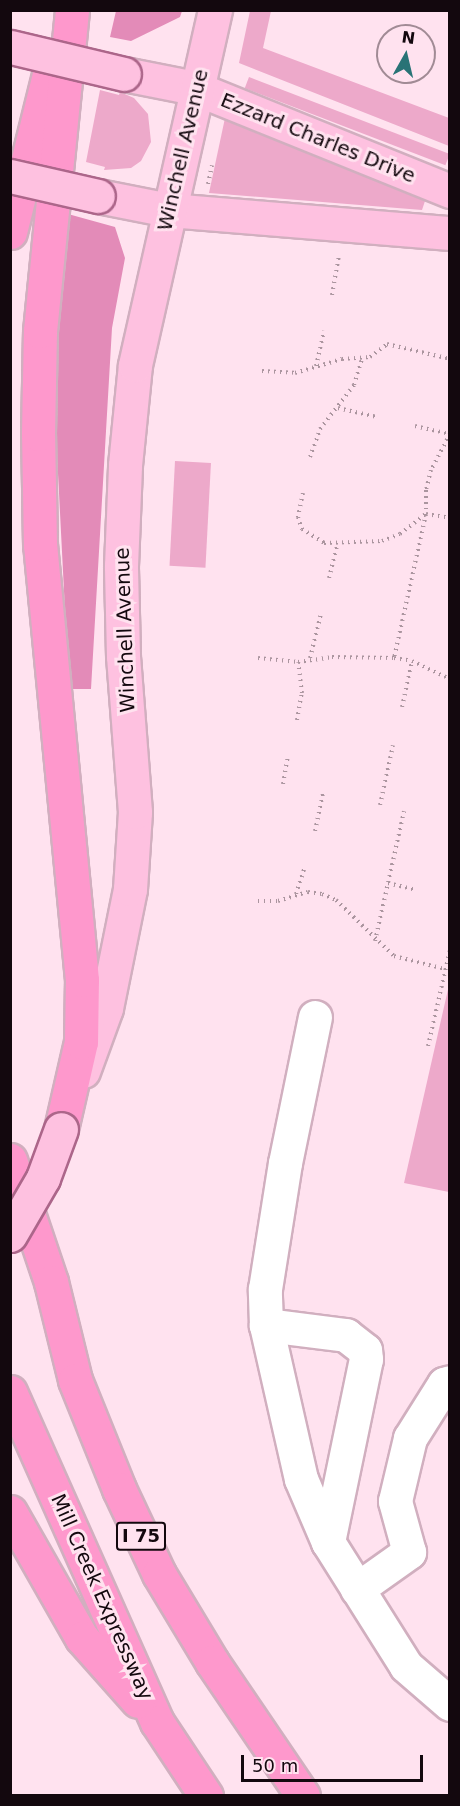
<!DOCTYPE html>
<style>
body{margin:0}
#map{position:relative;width:460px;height:1806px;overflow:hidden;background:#ffe2ef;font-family:"DejaVu Sans",sans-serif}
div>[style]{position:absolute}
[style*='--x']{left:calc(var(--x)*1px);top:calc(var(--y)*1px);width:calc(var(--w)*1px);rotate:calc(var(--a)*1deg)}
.green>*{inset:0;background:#eda9ca;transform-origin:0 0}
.forest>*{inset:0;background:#e38bb8}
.path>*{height:4px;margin-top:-2px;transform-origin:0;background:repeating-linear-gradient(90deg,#ab959f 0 1.5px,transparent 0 6px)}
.roads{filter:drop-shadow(2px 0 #d1afbf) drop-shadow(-2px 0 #d1afbf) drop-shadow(0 2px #d1afbf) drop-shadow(0 -2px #d1afbf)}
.minor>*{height:33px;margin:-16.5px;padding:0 16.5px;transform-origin:16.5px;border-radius:16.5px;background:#fff}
.major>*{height:33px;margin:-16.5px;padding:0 16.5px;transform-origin:16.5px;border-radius:16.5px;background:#fec1e0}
.highway>*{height:33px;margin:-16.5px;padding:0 16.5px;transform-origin:16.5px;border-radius:16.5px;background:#fe98cc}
.bridges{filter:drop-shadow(2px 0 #ac668a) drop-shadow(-2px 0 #ac668a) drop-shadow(0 2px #ac668a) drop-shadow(0 -2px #ac668a)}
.major-bridge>*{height:33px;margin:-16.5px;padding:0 16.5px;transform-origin:16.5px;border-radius:16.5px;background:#fec1e0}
span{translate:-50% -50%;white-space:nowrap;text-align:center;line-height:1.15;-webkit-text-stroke:6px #ffe2ef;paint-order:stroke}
.shield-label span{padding:2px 4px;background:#ffe2ef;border:2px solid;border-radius:4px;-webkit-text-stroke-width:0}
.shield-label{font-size:18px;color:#13080e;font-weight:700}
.street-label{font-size:20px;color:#13080e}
.frame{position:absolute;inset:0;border:12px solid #13080e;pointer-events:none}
.north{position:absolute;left:376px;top:24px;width:60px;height:60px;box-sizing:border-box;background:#ffe2ef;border:2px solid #a18b95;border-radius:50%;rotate:8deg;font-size:16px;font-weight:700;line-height:24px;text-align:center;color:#13080e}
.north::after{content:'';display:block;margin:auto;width:21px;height:27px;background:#297376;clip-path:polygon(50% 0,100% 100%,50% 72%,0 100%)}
.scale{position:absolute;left:241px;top:1755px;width:182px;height:27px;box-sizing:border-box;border:3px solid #13080e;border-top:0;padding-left:8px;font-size:18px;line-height:21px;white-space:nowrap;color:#13080e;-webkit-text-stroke:4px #ffe2ef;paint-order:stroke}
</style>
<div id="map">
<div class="green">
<div style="clip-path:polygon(250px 11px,271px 11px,263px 48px,449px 118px,449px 146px,239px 63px)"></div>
<div style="left:249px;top:77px;width:215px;height:12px;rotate:21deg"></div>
<div style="clip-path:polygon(100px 90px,119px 95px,120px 92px,134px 98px,148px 114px,151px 142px,141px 161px,131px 168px,104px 170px,105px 167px,86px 162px)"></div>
<div style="clip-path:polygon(225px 118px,426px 198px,422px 210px,209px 193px)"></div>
<div style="left:175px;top:461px;width:36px;height:105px;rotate:3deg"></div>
<div style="clip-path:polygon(449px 985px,449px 1192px,404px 1183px)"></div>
</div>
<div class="forest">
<div style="clip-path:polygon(116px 11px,116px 10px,182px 11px,180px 17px,131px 41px,110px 37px)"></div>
<div style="clip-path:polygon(68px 214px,115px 227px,125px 258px,112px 328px,91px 689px,69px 689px,54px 395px)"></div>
</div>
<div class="path">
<div style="--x:208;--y:184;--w:19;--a:-78"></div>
<div style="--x:332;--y:295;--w:39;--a:-80"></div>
<div style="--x:316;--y:366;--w:36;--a:-77"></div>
<div style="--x:262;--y:371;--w:33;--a:3"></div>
<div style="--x:295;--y:373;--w:49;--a:-16.6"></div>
<div style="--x:342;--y:359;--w:28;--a:-4"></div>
<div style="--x:370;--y:357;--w:21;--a:-37"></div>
<div style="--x:387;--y:344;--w:65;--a:13.4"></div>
<div style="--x:338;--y:408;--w:40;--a:13"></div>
<div style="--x:415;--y:426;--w:36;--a:13"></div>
<div style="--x:450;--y:434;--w:41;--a:117.8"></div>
<div style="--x:431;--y:470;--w:21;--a:104"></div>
<div style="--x:426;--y:490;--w:24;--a:90"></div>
<div style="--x:426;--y:514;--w:148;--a:102.5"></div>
<div style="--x:394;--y:658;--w:18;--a:9"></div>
<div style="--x:412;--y:661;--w:42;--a:25.3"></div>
<div style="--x:310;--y:457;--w:30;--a:-70"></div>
<div style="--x:320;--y:429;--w:56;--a:-52.3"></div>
<div style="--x:354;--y:385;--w:28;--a:-73"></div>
<div style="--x:303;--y:493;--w:25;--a:102"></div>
<div style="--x:298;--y:517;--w:13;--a:72"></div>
<div style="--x:302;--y:529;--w:26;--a:32"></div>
<div style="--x:324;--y:543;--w:58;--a:-2"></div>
<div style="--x:382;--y:541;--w:19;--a:-21"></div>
<div style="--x:400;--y:534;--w:33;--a:-38"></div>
<div style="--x:426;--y:514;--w:24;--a:9"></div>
<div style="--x:329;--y:578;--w:34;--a:-76"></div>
<div style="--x:258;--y:658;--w:40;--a:5.7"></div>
<div style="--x:298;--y:662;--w:34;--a:-8"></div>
<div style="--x:332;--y:657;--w:62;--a:0.9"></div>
<div style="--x:310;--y:658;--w:45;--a:-76"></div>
<div style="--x:402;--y:707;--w:47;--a:-77.7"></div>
<div style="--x:297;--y:720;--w:27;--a:-80"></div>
<div style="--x:302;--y:693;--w:31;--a:-97"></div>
<div style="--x:283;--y:784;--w:27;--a:-80"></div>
<div style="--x:380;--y:805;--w:61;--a:-77.8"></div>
<div style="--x:315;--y:831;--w:40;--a:-78"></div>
<div style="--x:388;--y:883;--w:29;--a:14"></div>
<div style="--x:296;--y:894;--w:28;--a:-72"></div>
<div style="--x:258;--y:901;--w:20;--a:0"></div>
<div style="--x:278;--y:901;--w:31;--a:-17"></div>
<div style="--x:308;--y:892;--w:14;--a:8"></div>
<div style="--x:322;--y:894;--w:15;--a:23"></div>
<div style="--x:336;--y:900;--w:81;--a:44"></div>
<div style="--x:394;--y:956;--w:53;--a:14.3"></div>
<div style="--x:375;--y:941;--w:133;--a:-77.4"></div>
<div style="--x:428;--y:1046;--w:98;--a:-77.1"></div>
</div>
<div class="roads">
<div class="minor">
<div style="--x:266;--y:1325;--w:36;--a:-92"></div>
<div style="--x:265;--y:1289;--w:128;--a:-81"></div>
<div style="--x:285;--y:1163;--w:149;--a:-78.4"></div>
<div style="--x:328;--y:1542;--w:187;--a:-78.3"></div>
<div style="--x:366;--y:1359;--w:9;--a:-96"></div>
<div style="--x:365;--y:1350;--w:24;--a:-142"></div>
<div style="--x:346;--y:1335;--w:81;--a:-172.9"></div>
<div style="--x:266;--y:1325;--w:158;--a:77.2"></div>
<div style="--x:301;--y:1479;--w:69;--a:66.8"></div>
<div style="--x:328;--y:1542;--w:146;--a:57.8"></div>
<div style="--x:406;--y:1666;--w:58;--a:40.8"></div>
<div style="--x:357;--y:1589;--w:64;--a:-35.4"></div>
<div style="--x:409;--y:1552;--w:53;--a:-105.4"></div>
<div style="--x:395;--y:1501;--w:65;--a:-76.6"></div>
<div style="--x:410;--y:1438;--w:64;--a:-57.8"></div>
<div style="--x:444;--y:1384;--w:6;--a:-18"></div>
</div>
<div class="major">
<div style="--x:124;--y:74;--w:72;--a:11.2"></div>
<div style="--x:195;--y:88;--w:275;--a:22"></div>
<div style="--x:98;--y:196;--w:72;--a:11.2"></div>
<div style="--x:169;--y:210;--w:282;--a:4.7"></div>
<div style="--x:83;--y:1071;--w:67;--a:-69.9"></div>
<div style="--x:106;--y:1008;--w:121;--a:-78.6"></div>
<div style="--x:130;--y:889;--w:77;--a:-86.3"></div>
<div style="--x:135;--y:812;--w:156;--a:-94.4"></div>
<div style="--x:123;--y:656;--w:90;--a:-91.3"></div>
<div style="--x:121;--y:566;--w:101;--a:-87.7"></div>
<div style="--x:125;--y:465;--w:100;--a:-84.3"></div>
<div style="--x:135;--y:365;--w:364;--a:-77.3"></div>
</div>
<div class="highway">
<div style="--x:10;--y:232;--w:163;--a:-76.1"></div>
<div style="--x:61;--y:1129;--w:89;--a:-77.1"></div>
<div style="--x:81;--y:1042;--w:62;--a:-89.1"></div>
<div style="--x:82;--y:980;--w:437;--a:-95.5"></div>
<div style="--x:40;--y:545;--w:111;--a:-91"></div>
<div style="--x:38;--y:434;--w:103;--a:-88.9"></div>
<div style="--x:40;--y:331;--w:323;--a:-84.3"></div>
<div style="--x:10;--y:1160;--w:129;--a:71.4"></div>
<div style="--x:51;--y:1282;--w:101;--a:76.2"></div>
<div style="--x:75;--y:1380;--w:118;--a:68"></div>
<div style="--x:119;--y:1489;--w:94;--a:64.8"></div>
<div style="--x:159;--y:1574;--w:103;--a:58.9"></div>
<div style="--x:212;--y:1662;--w:162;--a:55.8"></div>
<div style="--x:10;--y:1392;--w:361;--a:66"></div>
<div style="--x:157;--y:1722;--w:89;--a:56.5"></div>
<div style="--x:10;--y:1512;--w:145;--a:60.3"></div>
<div style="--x:82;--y:1638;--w:84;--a:48.4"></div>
</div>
</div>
<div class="bridges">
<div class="major-bridge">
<div style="--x:11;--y:47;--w:116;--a:13.4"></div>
<div style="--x:10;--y:176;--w:90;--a:12.8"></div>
<div style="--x:10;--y:1235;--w:66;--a:-59.9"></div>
<div style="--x:43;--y:1178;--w:52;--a:-69.8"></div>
</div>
</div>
<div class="shield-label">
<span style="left:141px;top:1536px">I 75</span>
</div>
<div class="street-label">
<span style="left:318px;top:138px;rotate:22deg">Ezzard Charles Drive</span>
<span style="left:183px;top:150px;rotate:-77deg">Winchell Avenue</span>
<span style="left:125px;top:630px;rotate:-92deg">Winchell Avenue</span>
<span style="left:102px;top:1597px;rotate:66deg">Mill Creek Expressway</span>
</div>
<div class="frame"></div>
<div class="north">N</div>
<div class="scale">50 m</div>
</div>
